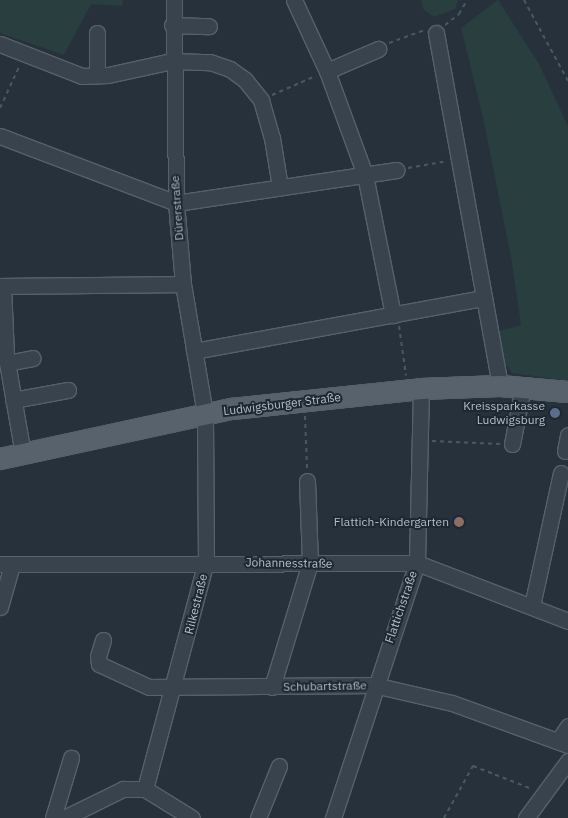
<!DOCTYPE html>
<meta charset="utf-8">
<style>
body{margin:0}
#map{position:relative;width:568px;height:818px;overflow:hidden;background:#26313c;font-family:"IBM Plex Sans",sans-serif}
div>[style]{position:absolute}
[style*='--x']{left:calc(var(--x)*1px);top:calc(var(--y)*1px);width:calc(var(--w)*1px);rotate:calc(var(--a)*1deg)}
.green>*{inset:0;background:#293e3e}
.path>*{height:2px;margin-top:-1px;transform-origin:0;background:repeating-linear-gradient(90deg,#475b5c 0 4px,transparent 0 8px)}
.roads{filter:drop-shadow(1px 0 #57616b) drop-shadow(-1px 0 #57616b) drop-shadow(0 1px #57616b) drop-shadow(0 -1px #57616b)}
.minor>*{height:15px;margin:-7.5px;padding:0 7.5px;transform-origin:7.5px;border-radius:7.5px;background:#39434d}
.major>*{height:20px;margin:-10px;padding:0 10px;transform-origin:10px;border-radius:10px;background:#57626c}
.dots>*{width:14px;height:14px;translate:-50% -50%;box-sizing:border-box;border:2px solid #1e2832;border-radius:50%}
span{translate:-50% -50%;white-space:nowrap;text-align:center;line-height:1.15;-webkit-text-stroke:4px #1e2832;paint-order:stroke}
.street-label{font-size:12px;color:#b5bec8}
.poi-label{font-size:12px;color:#b5bec8}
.right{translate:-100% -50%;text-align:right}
</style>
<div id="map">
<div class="green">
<div style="clip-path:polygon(0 0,123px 0,122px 6px,91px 4px,64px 55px,0 33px)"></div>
<div style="clip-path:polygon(421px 0,458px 0,455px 9px,434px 17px,424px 10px)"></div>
<div style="clip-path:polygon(498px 0,539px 64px,568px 126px,568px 381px,512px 373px,502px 359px,496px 332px,521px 325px,511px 257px,483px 117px,461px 28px)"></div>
</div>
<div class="path">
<div style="--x:524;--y:0;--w:92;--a:61.5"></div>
<div style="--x:445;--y:25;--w:18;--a:-38"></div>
<div style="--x:459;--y:14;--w:16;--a:-60"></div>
<div style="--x:389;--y:43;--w:37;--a:-20"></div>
<div style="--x:272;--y:95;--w:48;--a:-23.4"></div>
<div style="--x:0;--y:108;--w:47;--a:-65.1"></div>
<div style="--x:408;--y:168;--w:39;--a:-10"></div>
<div style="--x:399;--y:326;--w:50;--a:82"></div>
<div style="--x:305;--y:416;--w:53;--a:87.8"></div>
<div style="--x:432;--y:441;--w:68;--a:2.5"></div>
<div style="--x:444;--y:818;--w:60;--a:-60.9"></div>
<div style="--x:473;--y:766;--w:63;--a:21.3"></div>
</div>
<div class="roads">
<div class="minor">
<div style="--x:294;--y:0;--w:78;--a:65.1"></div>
<div style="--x:327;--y:71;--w:111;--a:69.9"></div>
<div style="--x:365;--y:175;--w:143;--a:78.7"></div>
<div style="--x:172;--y:25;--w:37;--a:2"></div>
<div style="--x:97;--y:33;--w:42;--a:90"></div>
<div style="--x:436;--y:33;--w:359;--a:79.7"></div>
<div style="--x:0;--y:44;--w:88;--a:21.3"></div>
<div style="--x:82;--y:76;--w:26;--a:-2"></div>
<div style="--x:108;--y:75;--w:66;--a:-12.3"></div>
<div style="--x:172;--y:61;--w:38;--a:2"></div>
<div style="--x:210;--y:62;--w:21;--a:19"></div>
<div style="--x:230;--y:69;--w:19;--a:36"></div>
<div style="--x:245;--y:80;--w:26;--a:51"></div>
<div style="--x:261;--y:100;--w:40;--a:74"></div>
<div style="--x:272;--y:138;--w:50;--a:80.7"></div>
<div style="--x:327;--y:71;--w:56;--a:-23.3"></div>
<div style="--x:0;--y:136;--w:188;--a:20.8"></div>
<div style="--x:176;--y:203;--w:223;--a:-8.5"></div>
<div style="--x:0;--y:286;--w:183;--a:-0.6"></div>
<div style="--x:3;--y:286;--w:70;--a:87.5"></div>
<div style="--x:6;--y:356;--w:99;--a:80.2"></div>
<div style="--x:194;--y:351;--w:295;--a:-10.4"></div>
<div style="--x:7;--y:363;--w:26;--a:-11"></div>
<div style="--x:13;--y:400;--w:56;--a:-10.3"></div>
<div style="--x:512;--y:444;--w:58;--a:-79.1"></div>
<div style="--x:565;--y:451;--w:16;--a:-79"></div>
<div style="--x:0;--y:564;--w:417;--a:-0.1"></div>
<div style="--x:417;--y:563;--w:162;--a:21"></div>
<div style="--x:532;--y:606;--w:136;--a:-77.7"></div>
<div style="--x:0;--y:607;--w:44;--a:-74.1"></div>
<div style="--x:103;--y:640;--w:17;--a:107"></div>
<div style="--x:98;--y:656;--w:8;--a:83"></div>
<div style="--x:99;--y:664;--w:55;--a:24.7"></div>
<div style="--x:149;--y:687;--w:225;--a:-0.5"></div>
<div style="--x:374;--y:685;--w:80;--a:13"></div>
<div style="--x:452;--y:703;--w:123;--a:19.9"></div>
<div style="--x:272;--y:687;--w:130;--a:-73"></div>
<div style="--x:310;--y:563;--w:82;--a:-92.1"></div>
<div style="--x:558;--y:741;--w:18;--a:-56"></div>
<div style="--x:145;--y:789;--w:236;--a:-75"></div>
<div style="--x:206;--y:561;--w:147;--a:-90.4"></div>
<div style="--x:205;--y:414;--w:132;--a:-99.6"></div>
<div style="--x:183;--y:284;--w:81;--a:-94.9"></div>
<div style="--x:176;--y:203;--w:203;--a:-90.6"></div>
<div style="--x:53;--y:818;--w:63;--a:-73.3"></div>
<div style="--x:64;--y:818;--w:66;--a:-26.2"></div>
<div style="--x:123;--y:789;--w:22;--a:0"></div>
<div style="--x:145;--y:789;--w:55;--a:31.7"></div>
<div style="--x:258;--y:818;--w:56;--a:-68"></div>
<div style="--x:333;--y:818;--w:268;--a:-71.8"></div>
<div style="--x:417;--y:563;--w:174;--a:-88.7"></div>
<div style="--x:526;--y:818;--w:71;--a:-53.6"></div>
</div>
<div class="major">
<div style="--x:0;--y:459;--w:237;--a:-12.2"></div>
<div style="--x:232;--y:409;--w:190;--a:-6"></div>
<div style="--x:421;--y:389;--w:79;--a:-2.2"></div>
<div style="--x:500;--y:386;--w:68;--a:5"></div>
</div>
</div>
<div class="dots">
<div style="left:555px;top:413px;background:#5c6f8a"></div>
<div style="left:459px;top:522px;background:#8d6e63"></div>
</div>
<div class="street-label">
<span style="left:177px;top:208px;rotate:-94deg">Dürerstraße</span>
<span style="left:282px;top:404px;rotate:-7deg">Ludwigsburger Straße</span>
<span style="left:289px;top:563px;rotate:1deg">Johannesstraße</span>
<span style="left:196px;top:604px;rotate:-76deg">Rilkestraße</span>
<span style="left:401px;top:607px;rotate:-71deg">Flattichstraße</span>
<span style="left:325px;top:686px;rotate:-1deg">Schubartstraße</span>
</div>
<div class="poi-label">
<span class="right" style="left:545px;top:413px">Kreissparkasse<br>Ludwigsburg</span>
<span class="right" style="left:449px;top:522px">Flattich-Kindergarten</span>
</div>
</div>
